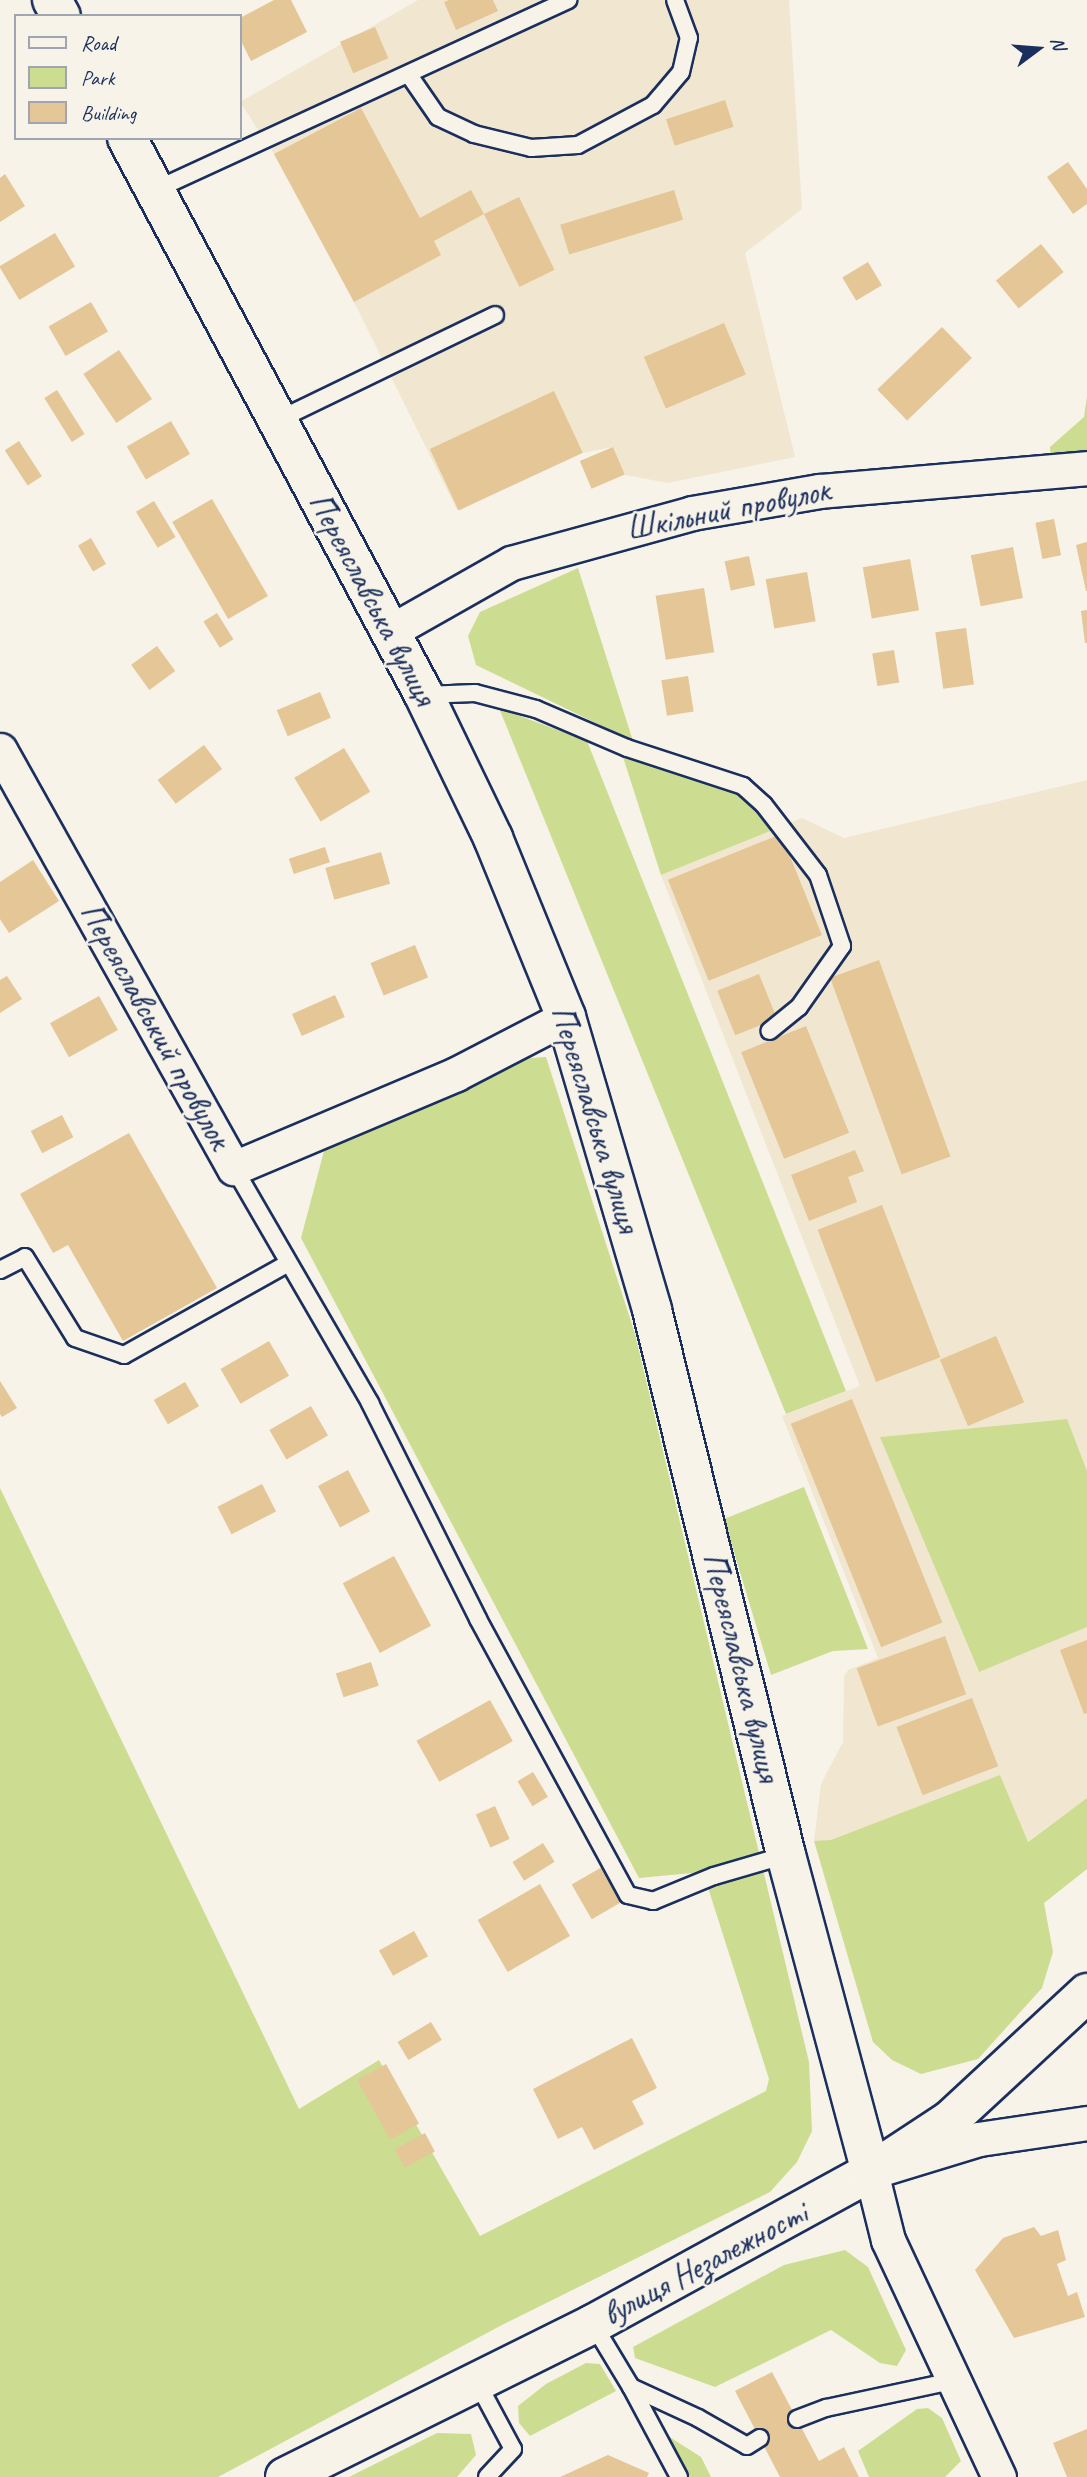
<!DOCTYPE html>
<meta charset="utf-8">
<style>
body{margin:0}
#map{position:relative;width:1087px;height:2477px;overflow:hidden;background:#f7f3e8;font-family:Caveat,sans-serif}
div>[style]{position:absolute}
[style*='--x']{left:calc(var(--x)*1px);top:calc(var(--y)*1px);width:calc(var(--w)*1px);rotate:calc(var(--a)*1deg)}
.built>*{inset:0;background:#f1e6d0}
.green>*{inset:0;background:#ccdd91}
.building>*{inset:0;background:#e4c697;transform-origin:0 0}
.roads{filter:drop-shadow(2px 0 #1b2f5e) drop-shadow(-2px 0 #1b2f5e) drop-shadow(0 2px #1b2f5e) drop-shadow(0 -2px #1b2f5e)}
.lane>*{height:16px;margin:-8px;padding:0 8px;transform-origin:8px;border-radius:8px;background:#f7f3e8}
.street>*{height:33px;margin:-16.5px;padding:0 16.5px;transform-origin:16.5px;border-radius:16.5px;background:#f7f3e8}
.secondary>*{height:38px;margin:-19px;padding:0 19px;transform-origin:19px;border-radius:19px;background:#f7f3e8}
span{translate:-50% -50%;white-space:nowrap;text-align:center;line-height:1.15;-webkit-text-stroke:5px #f7f3e8;paint-order:stroke}
.street-label{font-size:33px;color:#1b2f5e}
.legend{position:absolute;left:14px;top:14px;width:228px;height:126px;box-sizing:border-box;background:#f7f3e8;border:2px solid #9fa5b1;margin:0;padding:9px 12px;list-style:none;font-size:21px;color:#1b2f5e}
.legend li{display:flex;align-items:center;gap:14px;height:35px}
.legend b{width:35px;border:2px solid #9fa5b1}
.north{position:absolute;left:1003px;top:14px;width:70px;height:70px;-webkit-text-stroke:5px #f7f3e8;paint-order:stroke;rotate:74deg;font-size:19px;font-weight:700;line-height:28px;text-align:center;color:#1b2f5e}
.north::after{content:'';display:block;margin:auto;width:24px;height:32px;background:#1b2f5e;clip-path:polygon(50% 0,100% 100%,50% 72%,0 100%)}
</style>
<div id="map">
<div class="built">
<div style="clip-path:polygon(418px 0,789px 0,802px 209px,745px 253px,795px 457px,668px 483px,625px 475px,613px 447px,583px 453px,457px 510px,354px 302px,274px 154px,240px 102px)"></div>
<div style="clip-path:polygon(1087px 780px,1087px 1471px,1066px 1419px,881px 1437px,978px 1671px,1087px 1627px,1087px 1798px,1027px 1842px,814px 1841px,821px 1784px,843px 1742px,844px 1677px,848px 1670px,878px 1658px,782px 1416px,860px 1386px,661px 875px,802px 818px,844px 838px)"></div>
</div>
<div class="green">
<div style="clip-path:polygon(1087px 396px,1087px 471px,1052px 474px,1050px 447px,1084px 417px)"></div>
<div style="clip-path:polygon(578px 568px,633px 741px,476px 665px,468px 636px,480px 612px)"></div>
<div style="clip-path:polygon(499px 708px,587px 741px,846px 1391px,786px 1414px)"></div>
<div style="clip-path:polygon(622px 754px,772px 803px,790px 823px,661px 875px)"></div>
<div style="clip-path:polygon(546px 1057px,635px 1334px,809px 2062px,812px 2131px,797px 2162px,770px 2192px,500px 2326px,218px 2477px,0 2477px,0 1488px,299px 2109px,379px 2060px,480px 2236px,766px 2091px,769px 2079px,703px 1872px,639px 1878px,301px 1238px,324px 1151px,450px 1093px,499px 1060px)"></div>
<div style="clip-path:polygon(1067px 1419px,1087px 1471px,1087px 1627px,979px 1672px,880px 1437px)"></div>
<div style="clip-path:polygon(804px 1487px,868px 1649px,833px 1651px,771px 1675px,724px 1519px)"></div>
<div style="clip-path:polygon(1000px 1775px,1028px 1842px,1087px 1798px,1087px 1869px,1044px 1903px,1053px 1952px,1042px 1988px,978px 2059px,921px 2074px,892px 2060px,873px 2042px,814px 1841px,831px 1840px)"></div>
<div style="clip-path:polygon(845px 2250px,868px 2267px,906px 2350px,897px 2366px,880px 2363px,831px 2330px,715px 2387px,635px 2358px,633px 2347px,784px 2265px)"></div>
<div style="clip-path:polygon(586px 2363px,600px 2364px,616px 2391px,530px 2436px,519px 2423px,518px 2406px,546px 2384px)"></div>
<div style="clip-path:polygon(928px 2408px,942px 2418px,961px 2461px,945px 2477px,869px 2477px,858px 2451px,917px 2409px)"></div>
<div style="clip-path:polygon(437px 2433px,471px 2434px,476px 2455px,457px 2477px,349px 2477px)"></div>
<div style="clip-path:polygon(668px 2436px,701px 2457px,711px 2477px,689px 2477px)"></div>
</div>
<div class="building">
<div style="clip-path:polygon(274px 0,291px 0,307px 32px,251px 61px,240px 39px,240px 18px)"></div>
<div style="clip-path:polygon(449px 0,493px 0,498px 11px,456px 30px,444px 2px)"></div>
<div style="left:375px;top:27px;width:34px;height:38px;rotate:67deg"></div>
<div style="left:725px;top:100px;width:28px;height:62px;rotate:72deg"></div>
<div style="clip-path:polygon(361px 108px,420px 218px,471px 190px,484px 214px,434px 241px,441px 255px,354px 302px,274px 154px)"></div>
<div style="clip-path:polygon(1068px 162px,1087px 189px,1087px 204px,1073px 214px,1047px 177px)"></div>
<div style="clip-path:polygon(5px 174px,25px 206px,0 222px,0 178px)"></div>
<div style="left:674px;top:190px;width:31px;height:119px;rotate:73deg"></div>
<div style="left:519px;top:197px;width:81px;height:39px;rotate:64deg"></div>
<div style="left:55px;top:233px;width:39px;height:65px;rotate:59deg"></div>
<div style="left:1041px;top:244px;width:36px;height:58px;rotate:51deg"></div>
<div style="left:868px;top:262px;width:27px;height:30px;rotate:59deg"></div>
<div style="left:91px;top:302px;width:34px;height:49px;rotate:60deg"></div>
<div style="left:724px;top:323px;width:56px;height:87px;rotate:67deg"></div>
<div style="left:942px;top:327px;width:43px;height:90px;rotate:46deg"></div>
<div style="left:119px;top:350px;width:59px;height:43px;rotate:56deg"></div>
<div style="left:57px;top:390px;width:52px;height:15px;rotate:58deg"></div>
<div style="left:554px;top:391px;width:68px;height:137px;rotate:65deg"></div>
<div style="left:171px;top:421px;width:38px;height:51px;rotate:60deg"></div>
<div style="left:19px;top:441px;width:42px;height:17px;rotate:57deg"></div>
<div style="left:613px;top:447px;width:30px;height:36px;rotate:67deg"></div>
<div style="left:212px;top:499px;width:112px;height:46px;rotate:60deg"></div>
<div style="left:154px;top:501px;width:42px;height:21px;rotate:59deg"></div>
<div style="left:1054px;top:519px;width:37px;height:19px;rotate:79deg"></div>
<div style="left:91px;top:538px;width:30px;height:15px;rotate:60deg"></div>
<div style="clip-path:polygon(1087px 542px,1087px 591px,1086px 591px,1076px 545px)"></div>
<div style="left:1013px;top:547px;width:52px;height:43px;rotate:79deg"></div>
<div style="left:749px;top:556px;width:30px;height:25px;rotate:78deg"></div>
<div style="left:910px;top:559px;width:52px;height:48px;rotate:80deg"></div>
<div style="left:807px;top:572px;width:50px;height:42px;rotate:80deg"></div>
<div style="left:704px;top:588px;width:65px;height:49px;rotate:81deg"></div>
<div style="clip-path:polygon(1087px 610px,1087px 643px,1085px 643px,1081px 611px)"></div>
<div style="left:217px;top:613px;width:31px;height:16px;rotate:58deg"></div>
<div style="left:966px;top:628px;width:57px;height:31px;rotate:82deg"></div>
<div style="left:157px;top:646px;width:31px;height:32px;rotate:54deg"></div>
<div style="left:894px;top:650px;width:33px;height:22px;rotate:81deg"></div>
<div style="left:688px;top:676px;width:36px;height:27px;rotate:81deg"></div>
<div style="left:320px;top:692px;width:28px;height:47px;rotate:67deg"></div>
<div style="left:204px;top:745px;width:30px;height:58px;rotate:53deg"></div>
<div style="left:344px;top:748px;width:51px;height:58px;rotate:59deg"></div>
<div style="left:781px;top:834px;width:109px;height:122px;rotate:68deg"></div>
<div style="left:325px;top:847px;width:16px;height:38px;rotate:72deg"></div>
<div style="left:381px;top:852px;width:33px;height:58px;rotate:74deg"></div>
<div style="clip-path:polygon(33px 860px,59px 901px,9px 933px,0 919px,0 882px)"></div>
<div style="left:415px;top:945px;width:35px;height:48px;rotate:68deg"></div>
<div style="left:879px;top:960px;width:209px;height:52px;rotate:70deg"></div>
<div style="left:759px;top:974px;width:48px;height:45px;rotate:68deg"></div>
<div style="clip-path:polygon(7px 976px,22px 999px,0 1013px,0 980px)"></div>
<div style="left:335px;top:995px;width:24px;height:47px;rotate:66deg"></div>
<div style="left:99px;top:996px;width:39px;height:56px;rotate:61deg"></div>
<div style="left:806px;top:1026px;width:115px;height:70px;rotate:68deg"></div>
<div style="left:62px;top:1115px;width:25px;height:35px;rotate:63deg"></div>
<div style="clip-path:polygon(129px 1133px,217px 1288px,123px 1341px,68px 1245px,53px 1253px,20px 1194px)"></div>
<div style="clip-path:polygon(855px 1150px,864px 1171px,848px 1177px,857px 1202px,809px 1221px,791px 1175px)"></div>
<div style="left:882px;top:1205px;width:163px;height:69px;rotate:69deg"></div>
<div style="left:996px;top:1336px;width:72px;height:61px;rotate:67deg"></div>
<div style="left:269px;top:1341px;width:40px;height:56px;rotate:60deg"></div>
<div style="clip-path:polygon(0 1381px,17px 1408px,2px 1417px,0 1414px)"></div>
<div style="left:185px;top:1382px;width:28px;height:36px;rotate:60deg"></div>
<div style="left:852px;top:1399px;width:241px;height:66px;rotate:68deg"></div>
<div style="left:311px;top:1406px;width:34px;height:48px;rotate:60deg"></div>
<div style="left:348px;top:1470px;width:47px;height:34px;rotate:62deg"></div>
<div style="left:262px;top:1484px;width:31px;height:50px;rotate:63deg"></div>
<div style="left:394px;top:1556px;width:79px;height:58px;rotate:62deg"></div>
<div style="left:945px;top:1636px;width:62px;height:94px;rotate:70deg"></div>
<div style="clip-path:polygon(1087px 1640px,1087px 1713px,1084px 1714px,1060px 1650px)"></div>
<div style="left:371px;top:1662px;width:25px;height:37px;rotate:72deg"></div>
<div style="left:972px;top:1698px;width:73px;height:81px;rotate:69deg"></div>
<div style="left:490px;top:1700px;width:47px;height:84px;rotate:61deg"></div>
<div style="left:533px;top:1772px;width:29px;height:18px;rotate:59deg"></div>
<div style="left:495px;top:1806px;width:36px;height:21px;rotate:66deg"></div>
<div style="left:543px;top:1843px;width:22px;height:36px;rotate:58deg"></div>
<div style="left:602px;top:1867px;width:40px;height:35px;rotate:60deg"></div>
<div style="left:540px;top:1884px;width:60px;height:72px;rotate:60deg"></div>
<div style="left:414px;top:1931px;width:29px;height:40px;rotate:61deg"></div>
<div style="left:431px;top:2022px;width:21px;height:39px;rotate:59deg"></div>
<div style="clip-path:polygon(632px 2038px,657px 2088px,632px 2101px,644px 2124px,594px 2150px,582px 2127px,558px 2139px,533px 2089px)"></div>
<div style="left:386px;top:2064px;width:68px;height:33px;rotate:61deg"></div>
<div style="left:425px;top:2133px;width:21px;height:34px;rotate:62deg"></div>
<div style="clip-path:polygon(1034px 2227px,1041px 2236px,1058px 2230px,1066px 2260px,1057px 2264px,1068px 2296px,1077px 2292px,1085px 2317px,1014px 2338px,975px 2270px,1003px 2238px)"></div>
<div style="clip-path:polygon(772px 2372px,819px 2461px,844px 2447px,859px 2477px,780px 2477px,735px 2391px)"></div>
<div style="clip-path:polygon(1087px 2429px,1087px 2477px,1067px 2477px,1053px 2443px)"></div>
<div style="clip-path:polygon(608px 2455px,649px 2473px,647px 2477px,560px 2477px)"></div>
</div>
<div class="roads">
<div class="lane">
<div style="--x:409;--y:75;--w:51;--a:55.4"></div>
<div style="--x:438;--y:117;--w:40;--a:25"></div>
<div style="--x:474;--y:134;--w:59;--a:13.8"></div>
<div style="--x:531;--y:148;--w:47;--a:-3.7"></div>
<div style="--x:578;--y:145;--w:85;--a:-28.1"></div>
<div style="--x:653;--y:105;--w:43;--a:-49.7"></div>
<div style="--x:681;--y:72;--w:35;--a:-77"></div>
<div style="--x:689;--y:38;--w:40;--a:-110.2"></div>
<div style="--x:155;--y:190;--w:455;--a:-24.7"></div>
<div style="--x:278;--y:420;--w:241;--a:-25.8"></div>
<div style="--x:424;--y:695;--w:51;--a:-2.2"></div>
<div style="--x:475;--y:693;--w:63;--a:14.7"></div>
<div style="--x:536;--y:709;--w:99;--a:23.2"></div>
<div style="--x:627;--y:748;--w:122;--a:18.1"></div>
<div style="--x:743;--y:786;--w:28;--a:42"></div>
<div style="--x:764;--y:805;--w:88;--a:52.4"></div>
<div style="--x:818;--y:875;--w:75;--a:71.3"></div>
<div style="--x:842;--y:946;--w:75;--a:125.2"></div>
<div style="--x:799;--y:1007;--w:38;--a:141"></div>
<div style="--x:234;--y:1168;--w:272;--a:59.9"></div>
<div style="--x:370;--y:1403;--w:241;--a:63.4"></div>
<div style="--x:478;--y:1619;--w:314;--a:61.5"></div>
<div style="--x:628;--y:1895;--w:26;--a:13"></div>
<div style="--x:653;--y:1901;--w:66;--a:-22.3"></div>
<div style="--x:714;--y:1876;--w:75;--a:-16.3"></div>
<div style="--x:0;--y:1270;--w:28;--a:-27"></div>
<div style="--x:25;--y:1257;--w:95;--a:58.3"></div>
<div style="--x:75;--y:1338;--w:52;--a:19.1"></div>
<div style="--x:124;--y:1355;--w:187;--a:-29.2"></div>
<div style="--x:593;--y:2324;--w:74;--a:58.9"></div>
<div style="--x:631;--y:2387;--w:74;--a:24.8"></div>
<div style="--x:698;--y:2418;--w:56;--a:29.7"></div>
<div style="--x:747;--y:2446;--w:15;--a:-32"></div>
<div style="--x:477;--y:2382;--w:76;--a:61.8"></div>
<div style="--x:513;--y:2449;--w:38;--a:133"></div>
<div style="--x:631;--y:2387;--w:102;--a:61.9"></div>
<div style="--x:797;--y:2419;--w:31;--a:-21"></div>
<div style="--x:826;--y:2408;--w:129;--a:-12.1"></div>
</div>
<div class="street">
<div style="--x:391;--y:631;--w:138;--a:-29.5"></div>
<div style="--x:511;--y:563;--w:188;--a:-15.4"></div>
<div style="--x:692;--y:513;--w:130;--a:-9.8"></div>
<div style="--x:820;--y:491;--w:268;--a:-4.9"></div>
<div style="--x:0;--y:750;--w:479;--a:60.8"></div>
<div style="--x:234;--y:1168;--w:241;--a:-22.9"></div>
<div style="--x:456;--y:1074;--w:124;--a:-27.4"></div>
<div style="--x:999;--y:2477;--w:262;--a:-115.1"></div>
<div style="--x:888;--y:2240;--w:70;--a:-104"></div>
<div style="--x:871;--y:2172;--w:113;--a:-17"></div>
<div style="--x:979;--y:2139;--w:109;--a:-8.4"></div>
</div>
<div class="secondary">
<div style="--x:52;--y:0;--w:18;--a:61"></div>
<div style="--x:127;--y:138;--w:631;--a:61.93"></div>
<div style="--x:424;--y:695;--w:159;--a:64.2"></div>
<div style="--x:493;--y:838;--w:193;--a:67.8"></div>
<div style="--x:566;--y:1017;--w:305;--a:73.6"></div>
<div style="--x:652;--y:1310;--w:561;--a:76.19"></div>
<div style="--x:786;--y:1855;--w:328;--a:75"></div>
<div style="--x:285;--y:2477;--w:344;--a:-26.4"></div>
<div style="--x:593;--y:2324;--w:317;--a:-28.7"></div>
<div style="--x:871;--y:2172;--w:95;--a:-33.4"></div>
<div style="--x:950;--y:2120;--w:187;--a:-42.8"></div>
</div>
</div>
<div class="street-label">
<span style="left:728px;top:510px;rotate:-11deg">Шкільний провулок</span>
<span style="left:372px;top:599px;rotate:62deg">Переяславська вулиця</span>
<span style="left:155px;top:1026px;rotate:61deg">Переяславський провулок</span>
<span style="left:595px;top:1119px;rotate:73deg">Переяславська вулиця</span>
<span style="left:741px;top:1667px;rotate:76deg">Переяславська вулиця</span>
<span style="left:705px;top:2264px;rotate:-28deg">вулиця Незалежності</span>
</div>
<ul class="legend">
<li><b style="height:9px;background:#f7f3e8"></b>Road</li>
<li><b style="height:19px;background:#ccdd91"></b>Park</li>
<li><b style="height:19px;background:#e4c697"></b>Building</li>
</ul>
<div class="north">N</div>
</div>
